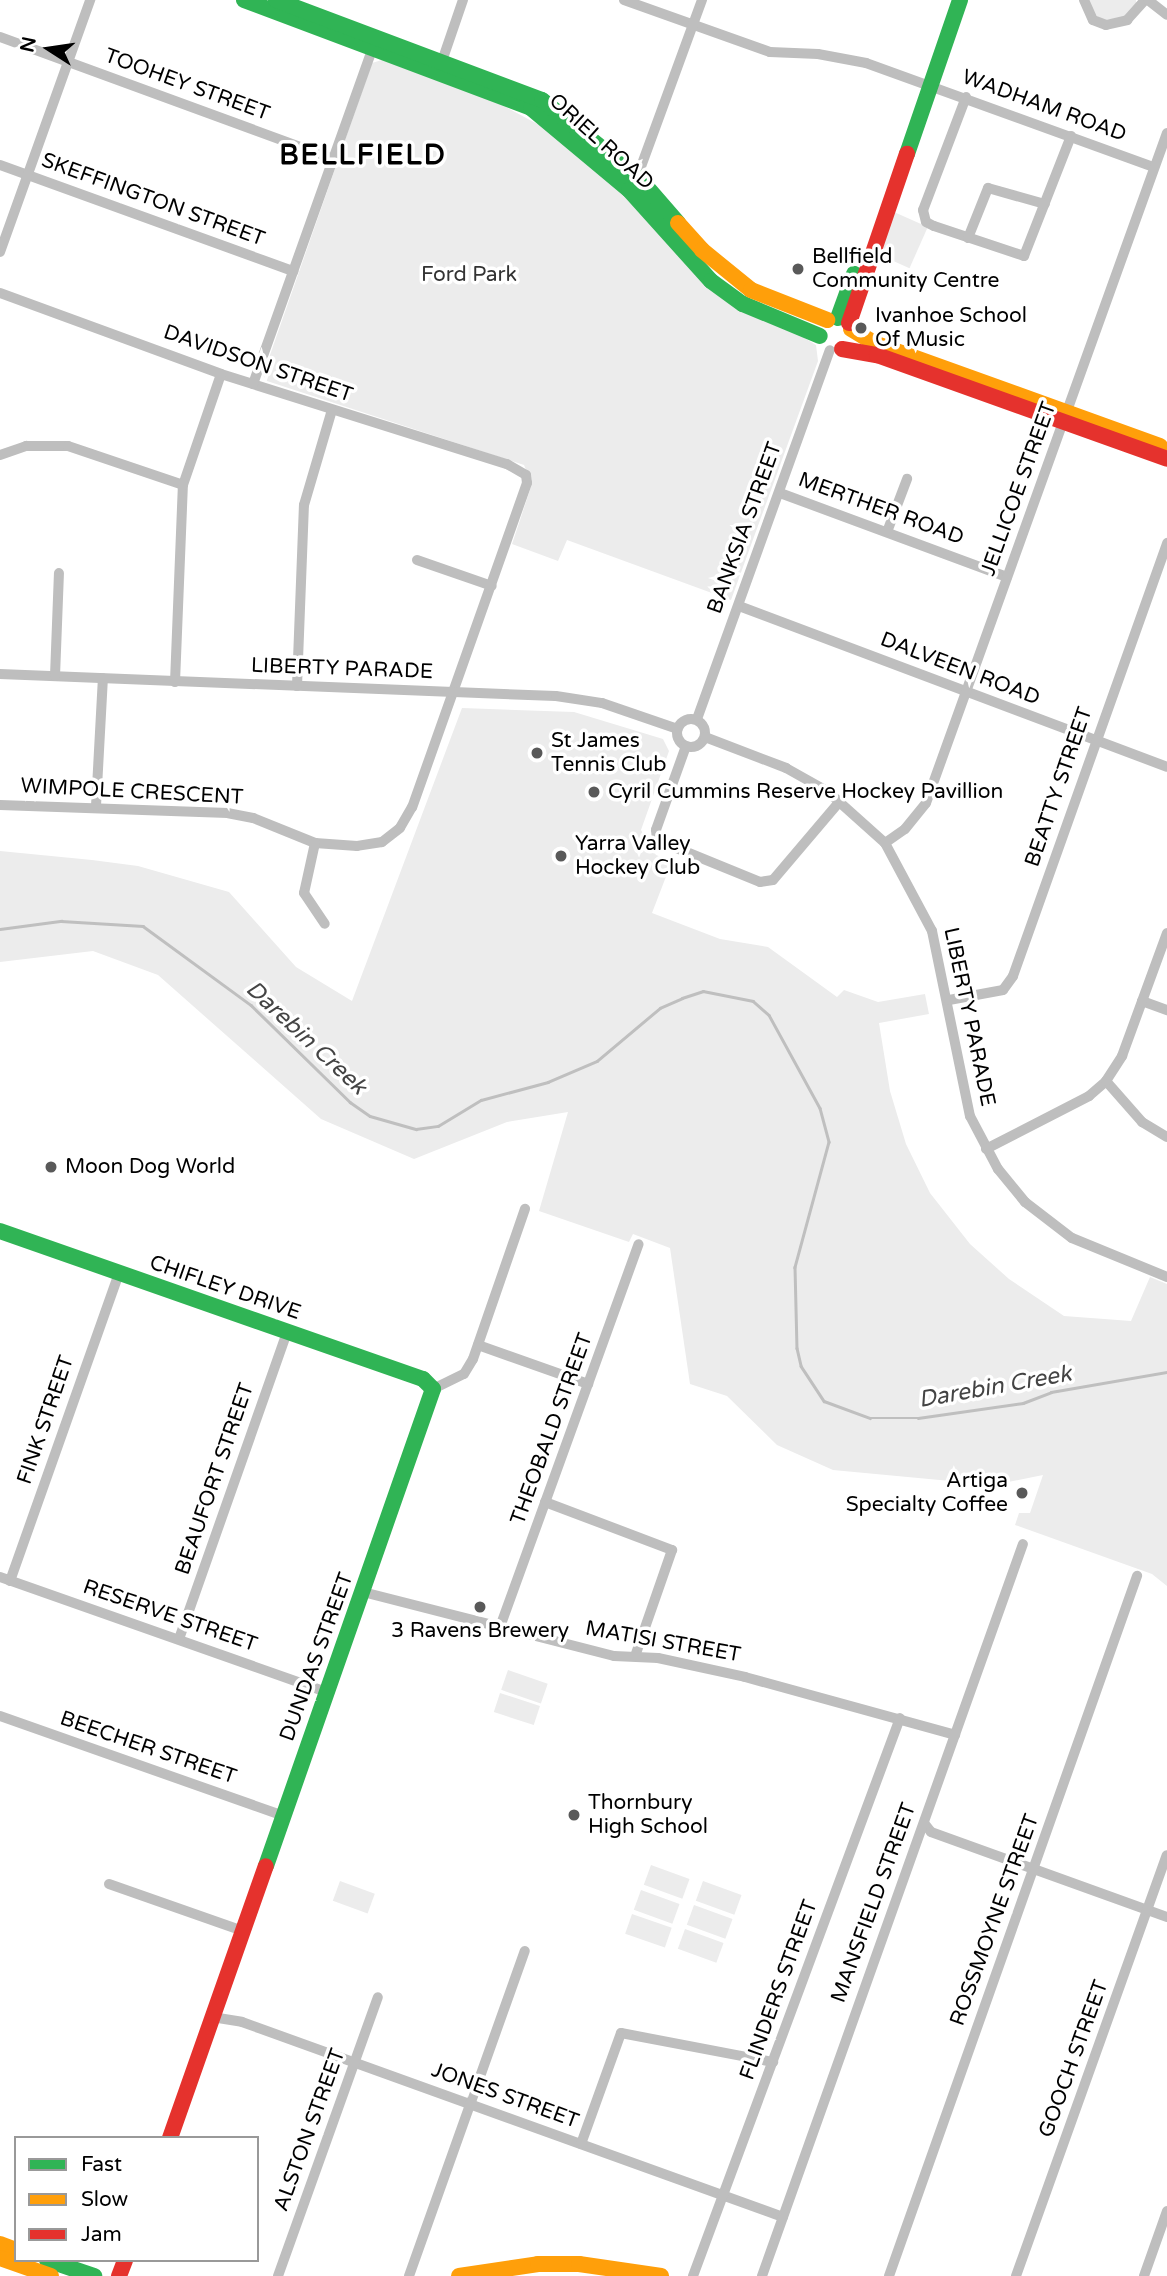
<!DOCTYPE html>
<style>
body{margin:0}
#map{position:relative;width:1167px;height:2276px;overflow:hidden;background:#fff;font-family:"Varela Round",sans-serif}
div>[style]{position:absolute}
[style*='--x']{left:calc(var(--x)*1px);top:calc(var(--y)*1px);width:calc(var(--w)*1px);rotate:calc(var(--a)*1deg)}
.green>*{inset:0;background:#ececec;transform-origin:0 0}
.stream>*{height:2.5px;margin:-1.25px;padding:0 1.25px;transform-origin:1.25px;border-radius:1.25px;background:#bfbfbf}
.street>*{height:10px;margin:-5px;padding:0 5px;transform-origin:5px;border-radius:5px;background:#bebebe}
.street>.ring{margin:-5px;padding:0;box-sizing:content-box;background:none;border:10px solid #bebebe;border-radius:50%}
.fast>*{height:16px;margin:-8px;padding:0 8px;transform-origin:8px;border-radius:8px;background:#30b455}
.slow>*{height:16px;margin:-8px;padding:0 8px;transform-origin:8px;border-radius:8px;background:#ff9f0a}
.jam>*{height:16px;margin:-8px;padding:0 8px;transform-origin:8px;border-radius:8px;background:#e5322d}
.dots>*{width:19px;height:19px;translate:-50% -50%;box-sizing:border-box;border:4px solid #fff;border-radius:50%}
span{translate:-50% -50%;white-space:nowrap;text-align:center;line-height:1.15;-webkit-text-stroke:7px #fff;paint-order:stroke}
.street-label{font-size:21px;color:#000}
.poi-label{font-size:21px;color:#000}
.left{translate:0 -50%;text-align:left}
.right{translate:-100% -50%;text-align:right}
.park-label{font-size:21px;color:#333}
.water-label{font-size:23px;color:#444;font-style:italic}
.district-label{font-size:28px;color:#000;font-weight:700;letter-spacing:2px}
.legend{position:absolute;left:14px;top:2136px;width:245px;height:126px;box-sizing:border-box;background:#fff;border:2px solid #999;margin:0;padding:9px 12px;list-style:none;font-size:21px;color:#000}
.legend li{display:flex;align-items:center;gap:14px;height:35px}
.legend b{width:35px;border:2px solid #999}
.north{position:absolute;left:14px;top:14px;width:70px;height:70px;-webkit-text-stroke:5px #fff;paint-order:stroke;rotate:282deg;font-size:19px;font-weight:700;line-height:28px;text-align:center;color:#000}
.north::after{content:'';display:block;margin:auto;width:24px;height:32px;background:#000;clip-path:polygon(50% 0,100% 100%,50% 72%,0 100%)}
</style>
<div id="map">
<div class="green">
<div style="clip-path:polygon(1087px 0,1136px 0,1136px 3px,1121px 19px,1103px 20px,1093px 13px)"></div>
<div style="clip-path:polygon(385px 59px,489px 98px,556px 134px,599px 170px,698px 273px,816px 345px,818px 361px,731px 600px,567px 540px,558px 561px,512px 544px,532px 484px,524px 465px,267px 381px,263px 375px,372px 63px)"></div>
<div style="left:894px;top:212px;width:37px;height:45px;rotate:24deg"></div>
<div style="clip-path:polygon(462px 708px,574px 712px,663px 739px,669px 751px,641px 830px,656px 855px,672px 861px,652px 913px,720px 939px,768px 947px,837px 997px,844px 990px,878px 1002px,925px 994px,929px 1014px,879px 1023px,890px 1091px,906px 1144px,930px 1193px,970px 1244px,1009px 1279px,1064px 1316px,1131px 1321px,1150px 1277px,1167px 1284px,1167px 1586px,1152px 1574px,1015px 1525px,1019px 1513px,1030px 1513px,1043px 1475px,993px 1485px,833px 1470px,777px 1445px,727px 1396px,690px 1384px,670px 1248px,633px 1234px,629px 1242px,539px 1211px,568px 1112px,507px 1122px,414px 1159px,321px 1119px,158px 975px,93px 951px,0 962px,0 851px,92px 860px,138px 866px,229px 892px,296px 967px,352px 1001px)"></div>
<div style="left:508px;top:1670px;width:42px;height:21px;rotate:19deg"></div>
<div style="left:500px;top:1693px;width:42px;height:20px;rotate:18deg"></div>
<div style="left:651px;top:1865px;width:41px;height:21px;rotate:20deg"></div>
<div style="left:340px;top:1881px;width:37px;height:21px;rotate:20deg"></div>
<div style="left:703px;top:1881px;width:41px;height:21px;rotate:20deg"></div>
<div style="left:641px;top:1890px;width:41px;height:21px;rotate:20deg"></div>
<div style="left:694px;top:1905px;width:41px;height:21px;rotate:20deg"></div>
<div style="left:632px;top:1914px;width:42px;height:21px;rotate:19deg"></div>
<div style="left:685px;top:1929px;width:41px;height:21px;rotate:20deg"></div>
</div>
<div class="stream">
<div style="--x:0;--y:929;--w:62;--a:-7.5"></div>
<div style="--x:61;--y:921;--w:82;--a:3.5"></div>
<div style="--x:143;--y:926;--w:134;--a:36.2"></div>
<div style="--x:251;--y:1005;--w:139;--a:44.4"></div>
<div style="--x:350;--y:1102;--w:24;--a:35"></div>
<div style="--x:370;--y:1116;--w:48;--a:15.8"></div>
<div style="--x:416;--y:1129;--w:22;--a:-8"></div>
<div style="--x:438;--y:1126;--w:50;--a:-31.2"></div>
<div style="--x:481;--y:1100;--w:69;--a:-15"></div>
<div style="--x:548;--y:1082;--w:53;--a:-23.2"></div>
<div style="--x:597;--y:1061;--w:82;--a:-40.1"></div>
<div style="--x:660;--y:1008;--w:24;--a:-24"></div>
<div style="--x:682;--y:998;--w:22;--a:-18"></div>
<div style="--x:703;--y:991;--w:51;--a:11.3"></div>
<div style="--x:753;--y:1001;--w:21;--a:41"></div>
<div style="--x:769;--y:1015;--w:106;--a:61.3"></div>
<div style="--x:820;--y:1108;--w:35;--a:75"></div>
<div style="--x:829;--y:1142;--w:130;--a:105.2"></div>
<div style="--x:795;--y:1267;--w:81;--a:88.6"></div>
<div style="--x:797;--y:1348;--w:18;--a:77"></div>
<div style="--x:801;--y:1366;--w:42;--a:56.7"></div>
<div style="--x:824;--y:1401;--w:49;--a:20.3"></div>
<div style="--x:870;--y:1418;--w:48;--a:0"></div>
<div style="--x:918;--y:1418;--w:106;--a:-8.1"></div>
<div style="--x:1023;--y:1403;--w:30;--a:-21"></div>
<div style="--x:1051;--y:1392;--w:118;--a:-9.8"></div>
</div>
<div class="street">
<div style="--x:624;--y:0;--w:155;--a:19.6"></div>
<div style="--x:770;--y:52;--w:48;--a:2.4"></div>
<div style="--x:818;--y:54;--w:49;--a:10.6"></div>
<div style="--x:866;--y:63;--w:306;--a:19.9"></div>
<div style="--x:1084;--y:0;--w:22;--a:66"></div>
<div style="--x:1093;--y:20;--w:14;--a:21"></div>
<div style="--x:1106;--y:25;--w:22;--a:-13"></div>
<div style="--x:1127;--y:20;--w:27;--a:-48"></div>
<div style="--x:1148;--y:0;--w:24;--a:38"></div>
<div style="--x:0;--y:37;--w:356;--a:20.1"></div>
<div style="--x:440;--y:67;--w:71;--a:-71.1"></div>
<div style="--x:966;--y:97;--w:121;--a:110.8"></div>
<div style="--x:923;--y:210;--w:12;--a:76"></div>
<div style="--x:926;--y:222;--w:9;--a:27"></div>
<div style="--x:934;--y:226;--w:95;--a:18.4"></div>
<div style="--x:1024;--y:256;--w:129;--a:-68.6"></div>
<div style="--x:0;--y:165;--w:312;--a:19.9"></div>
<div style="--x:635;--y:183;--w:195;--a:-69.9"></div>
<div style="--x:968;--y:238;--w:54;--a:-68.2"></div>
<div style="--x:988;--y:188;--w:59;--a:15.7"></div>
<div style="--x:0;--y:252;--w:268;--a:-70.3"></div>
<div style="--x:0;--y:293;--w:235;--a:20.1"></div>
<div style="--x:221;--y:374;--w:300;--a:17.5"></div>
<div style="--x:507;--y:464;--w:22;--a:30"></div>
<div style="--x:526;--y:475;--w:8;--a:83"></div>
<div style="--x:527;--y:483;--w:344;--a:109.5"></div>
<div style="--x:412;--y:807;--w:24;--a:120"></div>
<div style="--x:400;--y:828;--w:23;--a:142"></div>
<div style="--x:382;--y:842;--w:25;--a:171"></div>
<div style="--x:357;--y:846;--w:42;--a:-175.9"></div>
<div style="--x:315;--y:843;--w:67;--a:-158"></div>
<div style="--x:253;--y:818;--w:25;--a:-169"></div>
<div style="--x:228;--y:813;--w:228;--a:-178"></div>
<div style="--x:253;--y:384;--w:360;--a:-70.4"></div>
<div style="--x:0;--y:455;--w:28;--a:-19"></div>
<div style="--x:26;--y:446;--w:42;--a:0"></div>
<div style="--x:68;--y:446;--w:121;--a:18.7"></div>
<div style="--x:780;--y:493;--w:242;--a:20.3"></div>
<div style="--x:887;--y:532;--w:57;--a:-69.3"></div>
<div style="--x:417;--y:560;--w:79;--a:19.1"></div>
<div style="--x:739;--y:606;--w:457;--a:20.6"></div>
<div style="--x:0;--y:674;--w:556;--a:2.27"></div>
<div style="--x:556;--y:696;--w:47;--a:8.7"></div>
<div style="--x:602;--y:703;--w:80;--a:18.9"></div>
<div style="--x:55;--y:676;--w:103;--a:-87.8"></div>
<div style="--x:175;--y:682;--w:197;--a:-87.7"></div>
<div style="--x:183;--y:485;--w:117;--a:-71.1"></div>
<div style="--x:297;--y:686;--w:181;--a:-87.8"></div>
<div style="--x:304;--y:505;--w:99;--a:-73.6"></div>
<div class="ring" style="left:677px;top:719px;width:18px;height:18px"></div>
<div style="--x:697;--y:719;--w:392;--a:-70.2"></div>
<div style="--x:705;--y:737;--w:87;--a:20.9"></div>
<div style="--x:786;--y:768;--w:47;--a:29.3"></div>
<div style="--x:827;--y:791;--w:78;--a:41.9"></div>
<div style="--x:885;--y:843;--w:100;--a:61.9"></div>
<div style="--x:932;--y:931;--w:189;--a:78.4"></div>
<div style="--x:970;--y:1116;--w:60;--a:62.2"></div>
<div style="--x:998;--y:1169;--w:43;--a:50.7"></div>
<div style="--x:1025;--y:1202;--w:59;--a:37.5"></div>
<div style="--x:1072;--y:1238;--w:103;--a:22.3"></div>
<div style="--x:686;--y:746;--w:89;--a:109.7"></div>
<div style="--x:656;--y:830;--w:10;--a:84"></div>
<div style="--x:657;--y:840;--w:111;--a:22.2"></div>
<div style="--x:760;--y:882;--w:13;--a:-9"></div>
<div style="--x:773;--y:880;--w:104;--a:-49.7"></div>
<div style="--x:96;--y:806;--w:128;--a:-86.9"></div>
<div style="--x:315;--y:843;--w:51;--a:102.4"></div>
<div style="--x:304;--y:893;--w:37;--a:56"></div>
<div style="--x:885;--y:843;--w:24;--a:-35"></div>
<div style="--x:905;--y:829;--w:33;--a:-51"></div>
<div style="--x:926;--y:803;--w:712;--a:-70.22"></div>
<div style="--x:949;--y:1000;--w:55;--a:-10.5"></div>
<div style="--x:1003;--y:990;--w:17;--a:-54"></div>
<div style="--x:1013;--y:976;--w:460;--a:-70.4"></div>
<div style="--x:1142;--y:1001;--w:27;--a:20"></div>
<div style="--x:1106;--y:1081;--w:55;--a:48.7"></div>
<div style="--x:1142;--y:1122;--w:29;--a:31"></div>
<div style="--x:986;--y:1149;--w:116;--a:-27.2"></div>
<div style="--x:1089;--y:1096;--w:23;--a:-41"></div>
<div style="--x:1106;--y:1081;--w:30;--a:-57"></div>
<div style="--x:1122;--y:1056;--w:131;--a:-69.9"></div>
<div style="--x:478;--y:1345;--w:117;--a:19.5"></div>
<div style="--x:433;--y:1389;--w:34;--a:-26"></div>
<div style="--x:464;--y:1374;--w:17;--a:-59"></div>
<div style="--x:473;--y:1359;--w:159;--a:-70.9"></div>
<div style="--x:545;--y:1502;--w:136;--a:20.7"></div>
<div style="--x:672;--y:1550;--w:112;--a:109.2"></div>
<div style="--x:0;--y:1577;--w:346;--a:19.4"></div>
<div style="--x:10;--y:1581;--w:327;--a:-70.5"></div>
<div style="--x:363;--y:1592;--w:259;--a:14.3"></div>
<div style="--x:614;--y:1656;--w:44;--a:2.6"></div>
<div style="--x:658;--y:1658;--w:89;--a:12.3"></div>
<div style="--x:745;--y:1677;--w:218;--a:15.4"></div>
<div style="--x:500;--y:1627;--w:407;--a:-70.1"></div>
<div style="--x:179;--y:1639;--w:325;--a:-70.6"></div>
<div style="--x:0;--y:1716;--w:301;--a:19.4"></div>
<div style="--x:924;--y:1823;--w:11;--a:52"></div>
<div style="--x:931;--y:1832;--w:251;--a:19.8"></div>
<div style="--x:109;--y:1884;--w:142;--a:19.3"></div>
<div style="--x:212;--y:2017;--w:30;--a:9"></div>
<div style="--x:242;--y:2022;--w:575;--a:19.82"></div>
<div style="--x:581;--y:2144;--w:118;--a:-70.2"></div>
<div style="--x:621;--y:2033;--w:155;--a:10.8"></div>
<div style="--x:278;--y:2276;--w:296;--a:-70.3"></div>
<div style="--x:409;--y:2276;--w:345;--a:-70.4"></div>
<div style="--x:693;--y:2276;--w:595;--a:-69.65"></div>
<div style="--x:762;--y:2276;--w:777;--a:-70.38"></div>
<div style="--x:889;--y:2276;--w:743;--a:-70.49"></div>
<div style="--x:1016;--y:2276;--w:447;--a:-70.3"></div>
<div style="--x:1144;--y:2276;--w:69;--a:-70.5"></div>
</div>
<div class="fast">
<div style="--x:244;--y:0;--w:307;--a:20.6"></div>
<div style="--x:531;--y:108;--w:128;--a:39.9"></div>
<div style="--x:629;--y:190;--w:122;--a:48"></div>
<div style="--x:711;--y:281;--w:39;--a:36"></div>
<div style="--x:743;--y:304;--w:83;--a:22.6"></div>
<div style="--x:276;--y:0;--w:284;--a:20.6"></div>
<div style="--x:542;--y:100;--w:124;--a:38.8"></div>
<div style="--x:639;--y:178;--w:60;--a:49.1"></div>
<div style="--x:907;--y:154;--w:163;--a:-71"></div>
<div style="--x:838;--y:318;--w:47;--a:-70"></div>
<div style="--x:0;--y:1231;--w:448;--a:19.3"></div>
<div style="--x:423;--y:1379;--w:14;--a:45"></div>
<div style="--x:433;--y:1389;--w:505;--a:109.3"></div>
<div style="--x:47;--y:2260;--w:50;--a:18.8"></div>
</div>
<div class="slow">
<div style="--x:678;--y:223;--w:36;--a:48"></div>
<div style="--x:702;--y:250;--w:63;--a:39.2"></div>
<div style="--x:751;--y:290;--w:82;--a:21.5"></div>
<div style="--x:851;--y:329;--w:27;--a:31"></div>
<div style="--x:874;--y:343;--w:304;--a:19.8"></div>
<div style="--x:0;--y:2244;--w:17;--a:21"></div>
<div style="--x:0;--y:2258;--w:54;--a:19.4"></div>
<div style="--x:459;--y:2276;--w:80;--a:-8.6"></div>
<div style="--x:538;--y:2264;--w:41;--a:0"></div>
<div style="--x:579;--y:2264;--w:83;--a:8.3"></div>
</div>
<div class="jam">
<div style="--x:849;--y:323;--w:179;--a:-71.1"></div>
<div style="--x:842;--y:349;--w:36;--a:10"></div>
<div style="--x:877;--y:355;--w:308;--a:19.7"></div>
<div style="--x:170;--y:2138;--w:288;--a:-70.6"></div>
<div style="--x:119;--y:2276;--w:17;--a:-69"></div>
</div>
<div class="dots">
<div style="left:798px;top:269px;background:#595959"></div>
<div style="left:861px;top:328px;background:#595959"></div>
<div style="left:537px;top:753px;background:#595959"></div>
<div style="left:594px;top:792px;background:#595959"></div>
<div style="left:561px;top:856px;background:#595959"></div>
<div style="left:51px;top:1167px;background:#595959"></div>
<div style="left:1022px;top:1493px;background:#595959"></div>
<div style="left:480px;top:1607px;background:#595959"></div>
<div style="left:574px;top:1815px;background:#595959"></div>
</div>
<div class="street-label">
<span style="left:187px;top:85px;rotate:20deg">TOOHEY STREET</span>
<span style="left:1044px;top:106px;rotate:20deg">WADHAM ROAD</span>
<span style="left:601px;top:142px;rotate:42deg">ORIEL ROAD</span>
<span style="left:153px;top:200px;rotate:20deg">SKEFFINGTON STREET</span>
<span style="left:258px;top:364px;rotate:19deg">DAVIDSON STREET</span>
<span style="left:1019px;top:489px;rotate:-70deg">JELLICOE STREET</span>
<span style="left:881px;top:509px;rotate:20deg">MERTHER ROAD</span>
<span style="left:745px;top:528px;rotate:-70deg">BANKSIA STREET</span>
<span style="left:342px;top:669px;rotate:2deg">LIBERTY PARADE</span>
<span style="left:960px;top:669px;rotate:21deg">DALVEEN ROAD</span>
<span style="left:1059px;top:787px;rotate:-71deg">BEATTY STREET</span>
<span style="left:132px;top:792px;rotate:3deg">WIMPOLE CRESCENT</span>
<span style="left:969px;top:1017px;rotate:78deg">LIBERTY PARADE</span>
<span style="left:225px;top:1288px;rotate:19deg">CHIFLEY DRIVE</span>
<span style="left:46px;top:1420px;rotate:-71deg">FINK STREET</span>
<span style="left:552px;top:1429px;rotate:-70deg">THEOBALD STREET</span>
<span style="left:215px;top:1479px;rotate:-71deg">BEAUFORT STREET</span>
<span style="left:170px;top:1616px;rotate:19deg">RESERVE STREET</span>
<span style="left:663px;top:1642px;rotate:10deg">MATISI STREET</span>
<span style="left:317px;top:1657px;rotate:-70deg">DUNDAS STREET</span>
<span style="left:148px;top:1748px;rotate:19deg">BEECHER STREET</span>
<span style="left:874px;top:1903px;rotate:-70deg">MANSFIELD STREET</span>
<span style="left:995px;top:1920px;rotate:-70deg">ROSSMOYNE STREET</span>
<span style="left:779px;top:1990px;rotate:-70deg">FLINDERS STREET</span>
<span style="left:1074px;top:2059px;rotate:-70deg">GOOCH STREET</span>
<span style="left:505px;top:2096px;rotate:20deg">JONES STREET</span>
<span style="left:310px;top:2130px;rotate:-70deg">ALSTON STREET</span>
</div>
<div class="poi-label">
<span class="left" style="left:812px;top:269px">Bellfield<br>Community Centre</span>
<span class="left" style="left:875px;top:328px">Ivanhoe School<br>Of Music</span>
<span class="left" style="left:551px;top:753px">St James<br>Tennis Club</span>
<span class="left" style="left:608px;top:792px">Cyril Cummins Reserve Hockey Pavillion</span>
<span class="left" style="left:575px;top:856px">Yarra Valley<br>Hockey Club</span>
<span class="left" style="left:65px;top:1167px">Moon Dog World</span>
<span class="right" style="left:1008px;top:1493px">Artiga<br>Specialty Coffee</span>
<span style="left:480px;top:1631px">3 Ravens Brewery</span>
<span class="left" style="left:588px;top:1815px">Thornbury<br>High School</span>
</div>
<div class="park-label">
<span style="left:469px;top:275px">Ford Park</span>
</div>
<div class="water-label">
<span style="left:306px;top:1038px;rotate:43deg">Darebin Creek</span>
<span style="left:995px;top:1387px;rotate:-10deg">Darebin Creek</span>
</div>
<div class="district-label">
<span style="left:363px;top:155px">BELLFIELD</span>
</div>
<ul class="legend">
<li><b style="height:9px;background:#30b455"></b>Fast</li>
<li><b style="height:9px;background:#ff9f0a"></b>Slow</li>
<li><b style="height:9px;background:#e5322d"></b>Jam</li>
</ul>
<div class="north">N</div>
</div>
